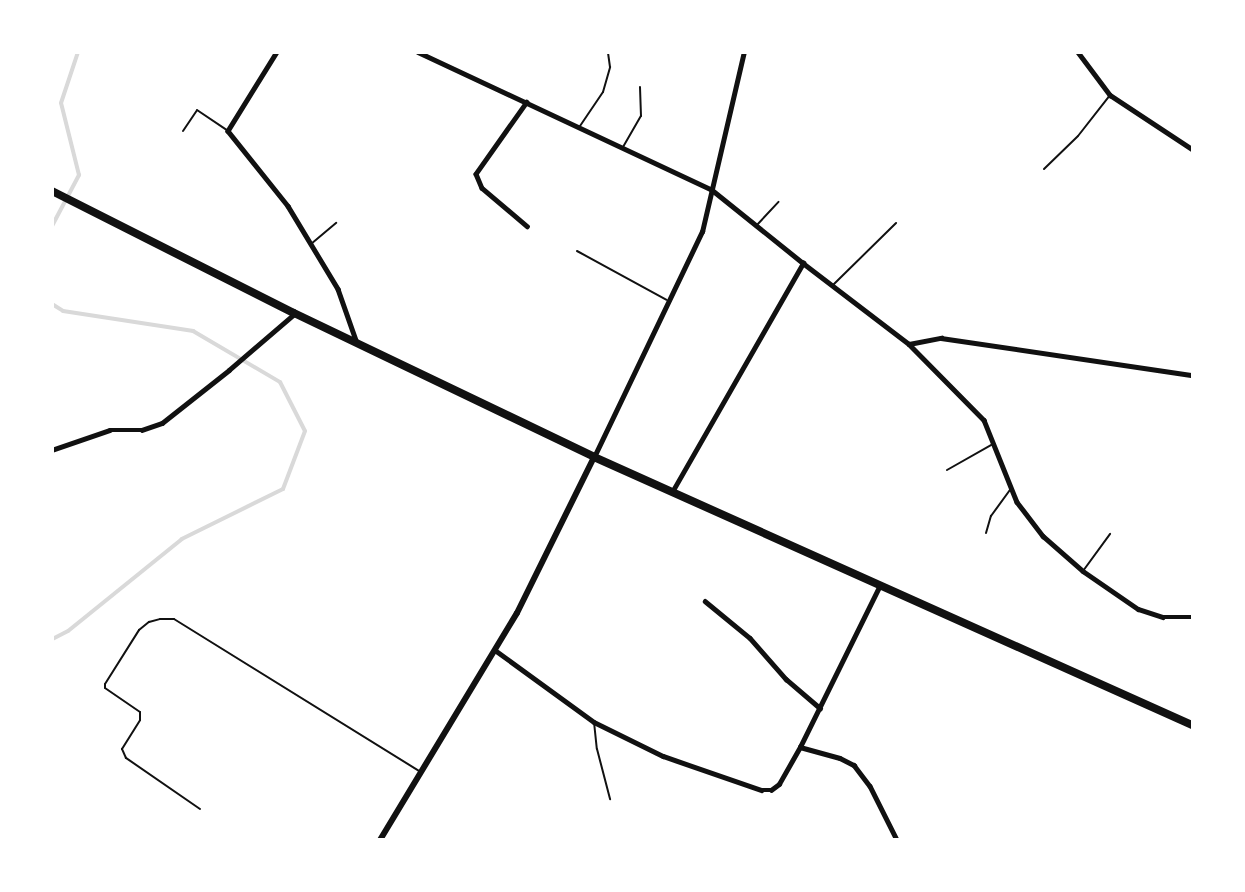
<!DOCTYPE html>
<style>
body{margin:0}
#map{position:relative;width:1245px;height:892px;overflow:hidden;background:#fff;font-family:"DM Sans",sans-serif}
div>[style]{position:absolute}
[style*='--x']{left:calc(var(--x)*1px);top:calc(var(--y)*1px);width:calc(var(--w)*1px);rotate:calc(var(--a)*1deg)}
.stream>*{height:4px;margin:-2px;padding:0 2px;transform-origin:2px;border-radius:2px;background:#d9d9d9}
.service>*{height:2px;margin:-1px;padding:0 1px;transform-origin:1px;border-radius:1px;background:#111}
.minor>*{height:4.5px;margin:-2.25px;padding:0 2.25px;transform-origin:2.25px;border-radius:2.25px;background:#111}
.tertiary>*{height:6px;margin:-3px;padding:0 3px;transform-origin:3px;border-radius:3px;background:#111}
.trunk>*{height:8px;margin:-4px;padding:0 4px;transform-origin:4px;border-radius:4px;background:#111}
span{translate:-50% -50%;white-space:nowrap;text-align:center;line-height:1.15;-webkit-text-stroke:5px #fff;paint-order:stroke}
.frame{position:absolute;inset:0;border:54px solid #fff;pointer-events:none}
</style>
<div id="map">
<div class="stream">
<div style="--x:52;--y:226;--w:58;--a:-62.1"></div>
<div style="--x:79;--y:175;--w:74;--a:-104"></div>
<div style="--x:61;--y:103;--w:54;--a:-71.6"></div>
<div style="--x:52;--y:304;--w:13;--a:32"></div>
<div style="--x:63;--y:311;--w:132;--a:8.7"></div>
<div style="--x:193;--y:331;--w:101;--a:30.4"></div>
<div style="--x:280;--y:382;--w:55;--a:63"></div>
<div style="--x:305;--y:431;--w:62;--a:110.8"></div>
<div style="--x:283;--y:489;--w:113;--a:153.7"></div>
<div style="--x:182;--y:539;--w:146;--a:141.1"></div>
<div style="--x:68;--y:631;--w:18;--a:153"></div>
</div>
<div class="service">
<div style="--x:580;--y:126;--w:41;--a:-55.9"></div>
<div style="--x:603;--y:92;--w:26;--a:-74"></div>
<div style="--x:610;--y:67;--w:15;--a:-98"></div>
<div style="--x:183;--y:131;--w:25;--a:-56"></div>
<div style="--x:197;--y:110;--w:37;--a:34"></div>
<div style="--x:623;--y:147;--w:36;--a:-60"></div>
<div style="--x:641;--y:116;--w:29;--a:-92"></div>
<div style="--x:1044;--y:169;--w:47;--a:-44.1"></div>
<div style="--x:1078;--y:136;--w:52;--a:-52"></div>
<div style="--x:756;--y:226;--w:33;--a:-47"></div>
<div style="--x:311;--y:244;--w:33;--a:-40"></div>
<div style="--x:577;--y:251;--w:102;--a:28.6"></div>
<div style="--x:834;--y:284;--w:87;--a:-44.5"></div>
<div style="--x:947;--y:470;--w:53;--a:-29.5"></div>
<div style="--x:986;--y:533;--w:18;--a:-74"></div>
<div style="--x:991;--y:516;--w:34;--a:-54"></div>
<div style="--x:1083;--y:571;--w:46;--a:-53.9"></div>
<div style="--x:594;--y:722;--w:27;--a:84"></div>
<div style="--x:597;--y:749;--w:52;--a:75.4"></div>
<div style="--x:200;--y:809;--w:90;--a:-145.4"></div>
<div style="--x:126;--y:758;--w:10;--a:-114"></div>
<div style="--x:122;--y:749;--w:34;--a:-58"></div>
<div style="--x:140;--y:720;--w:8;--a:-90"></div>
<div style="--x:140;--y:712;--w:42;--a:-145.6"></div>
<div style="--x:105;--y:688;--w:4;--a:-90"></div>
<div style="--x:105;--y:684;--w:64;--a:-57.8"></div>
<div style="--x:139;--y:630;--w:13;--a:-39"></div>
<div style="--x:149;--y:622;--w:11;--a:-15"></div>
<div style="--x:160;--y:619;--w:14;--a:0"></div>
<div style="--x:174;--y:619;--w:291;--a:31.8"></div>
</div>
<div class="minor">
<div style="--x:277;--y:52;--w:93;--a:121.8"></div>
<div style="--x:228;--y:131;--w:96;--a:51.3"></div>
<div style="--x:288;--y:206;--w:97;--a:58.9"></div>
<div style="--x:338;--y:289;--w:57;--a:70.6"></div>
<div style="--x:418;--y:52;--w:323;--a:25.1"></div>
<div style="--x:711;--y:189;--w:118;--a:38.8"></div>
<div style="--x:803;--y:263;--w:133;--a:37.4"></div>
<div style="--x:909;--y:344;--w:107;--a:45.4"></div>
<div style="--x:984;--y:420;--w:88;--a:68.1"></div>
<div style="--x:1017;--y:502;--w:43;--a:52.6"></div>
<div style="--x:1043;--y:536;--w:53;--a:41.2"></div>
<div style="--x:1083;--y:571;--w:67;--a:34.6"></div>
<div style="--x:1138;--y:609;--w:26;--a:18"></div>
<div style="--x:1163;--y:617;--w:29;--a:0"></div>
<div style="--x:1078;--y:52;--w:54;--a:53.3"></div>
<div style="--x:1110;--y:95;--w:98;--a:33.4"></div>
<div style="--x:527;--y:102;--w:88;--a:125.3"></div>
<div style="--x:476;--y:174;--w:15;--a:67"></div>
<div style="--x:482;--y:188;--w:59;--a:40.2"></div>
<div style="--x:909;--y:344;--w:33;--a:-11"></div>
<div style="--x:941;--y:338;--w:254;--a:8.4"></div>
<div style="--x:52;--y:450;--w:61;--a:-19"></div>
<div style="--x:110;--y:430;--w:32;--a:0"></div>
<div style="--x:142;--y:430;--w:21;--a:-19"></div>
<div style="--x:162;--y:423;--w:85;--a:-38.3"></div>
<div style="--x:229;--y:370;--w:86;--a:-40.7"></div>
<div style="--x:594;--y:457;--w:250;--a:-64.4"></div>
<div style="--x:702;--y:232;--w:185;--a:-76.9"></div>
<div style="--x:672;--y:492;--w:264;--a:-60.2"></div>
<div style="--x:705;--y:601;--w:58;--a:39.4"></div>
<div style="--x:750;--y:638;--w:55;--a:48.7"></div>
<div style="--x:786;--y:679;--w:45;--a:40.5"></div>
<div style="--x:495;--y:650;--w:122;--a:36"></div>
<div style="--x:594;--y:722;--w:77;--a:26.2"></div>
<div style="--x:663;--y:756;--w:104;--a:19.1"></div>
<div style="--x:761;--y:790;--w:10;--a:0"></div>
<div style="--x:771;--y:790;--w:10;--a:-37"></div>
<div style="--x:779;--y:784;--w:43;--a:-60.4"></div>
<div style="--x:800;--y:747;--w:181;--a:-63.7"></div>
<div style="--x:800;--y:747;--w:41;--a:15.4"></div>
<div style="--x:840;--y:758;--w:16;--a:27"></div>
<div style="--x:854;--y:765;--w:26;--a:53"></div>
<div style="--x:870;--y:786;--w:60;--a:63.4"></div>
</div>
<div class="tertiary">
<div style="--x:380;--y:840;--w:265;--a:-58.9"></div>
<div style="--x:517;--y:613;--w:174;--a:-63.7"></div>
</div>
<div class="trunk">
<div style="--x:52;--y:191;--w:271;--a:26.8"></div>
<div style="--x:294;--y:313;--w:333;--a:25.6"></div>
<div style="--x:594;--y:457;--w:655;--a:24.14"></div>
</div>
<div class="frame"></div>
</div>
